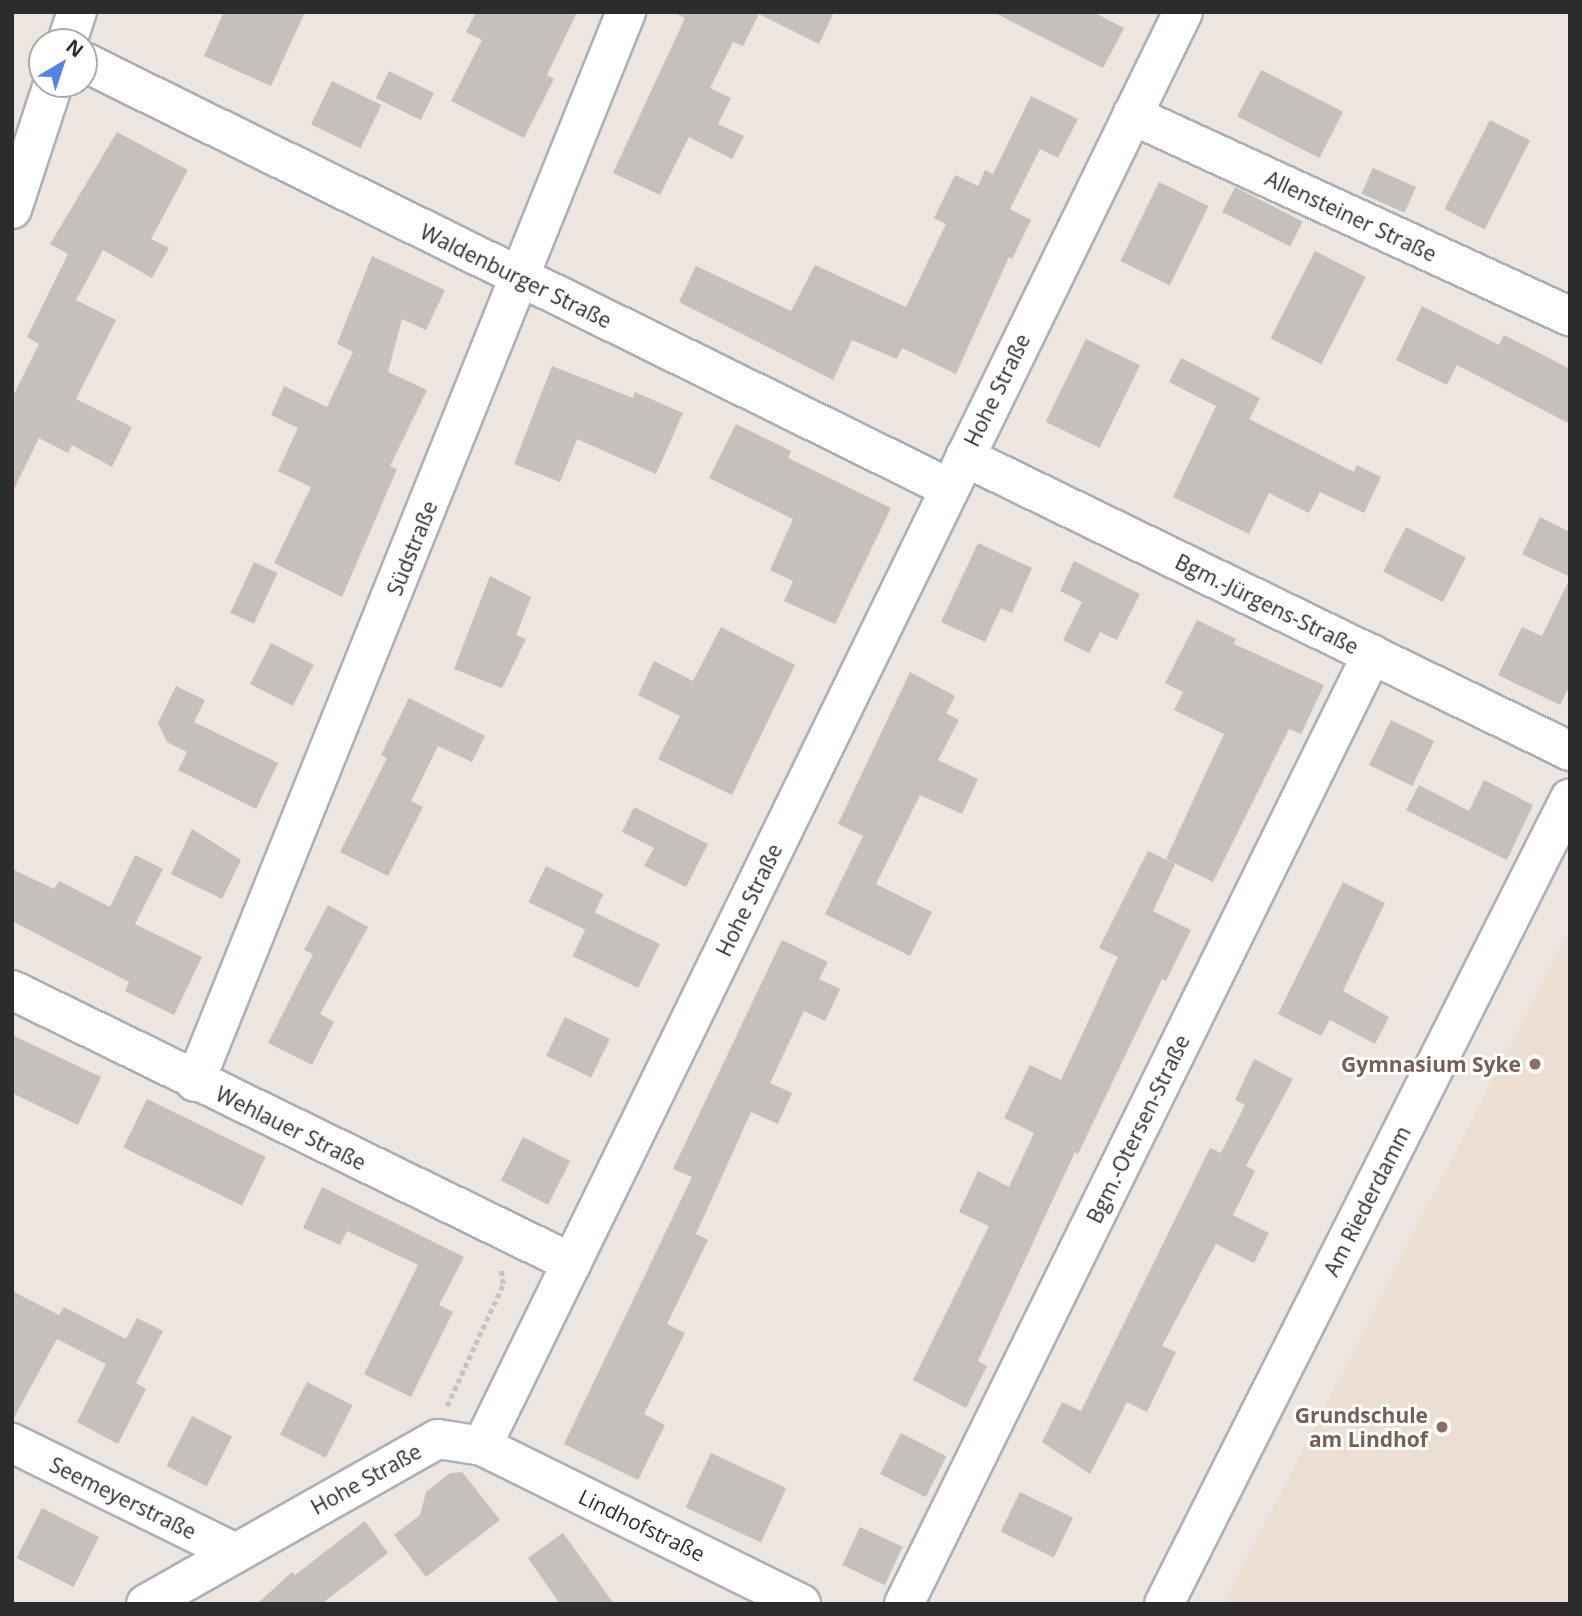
<!DOCTYPE html>
<meta charset="utf-8">
<style>
body{margin:0}
#map{position:relative;width:1582px;height:1616px;overflow:hidden;background:#ece5e0;font-family:"Open Sans",sans-serif}
div>[style]{position:absolute}
[style*='--x']{left:calc(var(--x)*1px);top:calc(var(--y)*1px);width:calc(var(--w)*1px);rotate:calc(var(--a)*1deg)}
.education>*{inset:0;background:#ecdfd1}
.building>*{inset:0;background:#c5c0bb;transform-origin:0 0}
.path>*{height:4.5px;margin-top:-2.25px;transform-origin:0;background:repeating-linear-gradient(90deg,#c4c4c4 0 5px,transparent 0 8.5px)}
.roads{filter:drop-shadow(2px 0 #acb0b7) drop-shadow(-2px 0 #acb0b7) drop-shadow(0 2px #acb0b7) drop-shadow(0 -2px #acb0b7)}
.minor>*{height:38px;margin:-19px;padding:0 19px;transform-origin:19px;border-radius:19px;background:#fff}
.dots>*{width:19px;height:19px;translate:-50% -50%;box-sizing:border-box;border:4px solid #fff;border-radius:50%}
span{translate:-50% -50%;white-space:nowrap;text-align:center;line-height:1.15;-webkit-text-stroke:6px #fff;paint-order:stroke}
.street-label{font-size:21px;color:#2c2c2c}
.education-label{font-size:21px;color:#785e54;font-weight:700}
.right{translate:-100% -50%;text-align:right}
.frame{position:absolute;inset:0;border:14px solid #2c2c2c;pointer-events:none}
.north{position:absolute;left:28px;top:28px;width:70px;height:70px;box-sizing:border-box;background:#fff;border:2px solid #ababab;border-radius:50%;rotate:39deg;font-size:19px;font-weight:700;line-height:28px;text-align:center;color:#2c2c2c}
.north::after{content:'';display:block;margin:auto;width:24px;height:32px;background:#5283e7;clip-path:polygon(50% 0,100% 100%,50% 72%,0 100%)}
</style>
<div id="map">
<div class="education">
<div style="clip-path:polygon(1570px 930px,1570px 1604px,1224px 1604px,1432px 1198px)"></div>
</div>
<div class="building">
<div style="clip-path:polygon(224px 12px,305px 12px,271px 86px,204px 56px)"></div>
<div style="clip-path:polygon(476px 12px,577px 12px,547px 75px,554px 79px,524px 138px,451px 101px,482px 40px,466px 32px)"></div>
<div style="clip-path:polygon(673px 12px,834px 12px,819px 44px,759px 14px,743px 46px,733px 42px,710px 88px,731px 98px,718px 124px,744px 136px,732px 159px,689px 137px,660px 195px,613px 173px,685px 18px)"></div>
<div style="clip-path:polygon(993px 12px,1093px 12px,1124px 28px,1103px 68px)"></div>
<div style="left:1261px;top:70px;width:92px;height:52px;rotate:27deg"></div>
<div style="left:389px;top:71px;width:50px;height:30px;rotate:26deg"></div>
<div style="left:332px;top:81px;width:55px;height:48px;rotate:26deg"></div>
<div style="clip-path:polygon(1031px 96px,1078px 119px,1058px 158px,1040px 149px,1010px 209px,1031px 220px,1012px 259px,1009px 257px,956px 374px,902px 348px,897px 359px,852px 340px,833px 380px,679px 302px,696px 266px,791px 311px,815px 265px,906px 307px,946px 224px,934px 218px,955px 175px,978px 186px,985px 170px,993px 174px)"></div>
<div style="left:1490px;top:120px;width:45px;height:100px;rotate:27deg"></div>
<div style="clip-path:polygon(117px 132px,188px 170px,151px 239px,169px 248px,152px 278px,103px 250px,76px 300px,116px 320px,76px 399px,132px 427px,112px 467px,72px 445px,68px 453px,39px 438px,12px 493px,12px 398px,39px 344px,27px 337px,68px 254px,50px 244px)"></div>
<div style="left:1373px;top:168px;width:47px;height:28px;rotate:24deg"></div>
<div style="left:1159px;top:182px;width:55px;height:88px;rotate:26deg"></div>
<div style="left:1235px;top:187px;width:76px;height:28px;rotate:27deg"></div>
<div style="left:1315px;top:251px;width:57px;height:98px;rotate:27deg"></div>
<div style="clip-path:polygon(372px 256px,445px 290px,426px 330px,402px 319px,388px 372px,427px 390px,390px 466px,397px 469px,342px 597px,274px 563px,311px 487px,278px 471px,298px 428px,271px 415px,284px 386px,327px 407px,353px 352px,337px 344px)"></div>
<div style="clip-path:polygon(1422px 306px,1499px 345px,1504px 335px,1570px 369px,1570px 424px,1457px 365px,1447px 385px,1396px 360px)"></div>
<div style="left:1086px;top:339px;width:60px;height:92px;rotate:26deg"></div>
<div style="clip-path:polygon(1181px 358px,1260px 398px,1249px 419px,1354px 472px,1357px 465px,1381px 477px,1364px 513px,1320px 492px,1309px 513px,1269px 493px,1249px 534px,1173px 497px,1216px 406px,1169px 382px)"></div>
<div style="clip-path:polygon(552px 366px,633px 398px,635px 392px,683px 413px,656px 474px,577px 439px,560px 482px,514px 464px)"></div>
<div style="clip-path:polygon(736px 424px,791px 451px,788px 458px,891px 508px,835px 624px,784px 601px,793px 581px,770px 570px,793px 519px,709px 478px)"></div>
<div style="clip-path:polygon(1540px 517px,1570px 532px,1570px 577px,1522px 554px)"></div>
<div style="left:1406px;top:527px;width:67px;height:50px;rotate:27deg"></div>
<div style="clip-path:polygon(978px 543px,1032px 568px,1012px 613px,1001px 608px,985px 642px,941px 622px)"></div>
<div style="clip-path:polygon(1074px 561px,1140px 594px,1117px 640px,1100px 632px,1089px 653px,1063px 640px,1082px 602px,1060px 591px)"></div>
<div style="left:254px;top:562px;width:26px;height:56px;rotate:25deg"></div>
<div style="clip-path:polygon(490px 576px,531px 597px,516px 635px,526px 639px,502px 688px,454px 669px)"></div>
<div style="clip-path:polygon(1570px 578px,1570px 685px,1560px 705px,1498px 675px,1522px 627px,1542px 636px)"></div>
<div style="clip-path:polygon(1197px 620px,1236px 639px,1234px 644px,1324px 685px,1301px 734px,1289px 729px,1213px 882px,1166px 859px,1224px 734px,1174px 710px,1183px 692px,1165px 683px)"></div>
<div style="clip-path:polygon(721px 627px,795px 665px,732px 795px,658px 759px,680px 716px,638px 695px,654px 661px,693px 681px)"></div>
<div style="left:271px;top:643px;width:48px;height:46px;rotate:27deg"></div>
<div style="clip-path:polygon(910px 672px,955px 696px,946px 713px,959px 720px,938px 760px,978px 779px,962px 814px,920px 795px,876px 884px,932px 912px,910px 956px,825px 914px,863px 836px,838px 824px)"></div>
<div style="clip-path:polygon(176px 686px,205px 700px,194px 722px,278px 763px,256px 809px,178px 770px,187px 752px,167px 742px,158px 723px)"></div>
<div style="clip-path:polygon(409px 698px,485px 736px,472px 762px,438px 746px,411px 801px,423px 807px,388px 876px,340px 852px,387px 758px,381px 755px)"></div>
<div style="left:1391px;top:720px;width:48px;height:50px;rotate:26deg"></div>
<div style="clip-path:polygon(1484px 780px,1533px 805px,1507px 860px,1406px 810px,1419px 785px,1469px 811px)"></div>
<div style="clip-path:polygon(634px 807px,708px 844px,686px 887px,644px 866px,654px 848px,622px 832px)"></div>
<div style="clip-path:polygon(192px 829px,241px 860px,222px 899px,171px 874px)"></div>
<div style="clip-path:polygon(1148px 851px,1175px 864px,1153px 911px,1191px 930px,1166px 981px,1162px 979px,1078px 1154px,1075px 1152px,978px 1361px,987px 1366px,966px 1408px,913px 1380px,989px 1226px,959px 1212px,978px 1171px,1009px 1187px,1034px 1133px,1004px 1118px,1030px 1065px,1061px 1080px,1118px 957px,1099px 948px)"></div>
<div style="clip-path:polygon(135px 855px,163px 869px,135px 924px,202px 957px,174px 1015px,125px 991px,129px 982px,12px 921px,12px 869px,54px 889px,59px 881px,110px 907px)"></div>
<div style="left:546px;top:866px;width:64px;height:40px;rotate:26deg"></div>
<div style="clip-path:polygon(1343px 882px,1385px 903px,1343px 991px,1389px 1017px,1375px 1044px,1330px 1020px,1321px 1036px,1278px 1014px)"></div>
<div style="clip-path:polygon(328px 905px,368px 927px,320px 1014px,334px 1022px,312px 1065px,268px 1043px,313px 954px,304px 950px)"></div>
<div style="left:594px;top:912px;width:73px;height:49px;rotate:26deg"></div>
<div style="clip-path:polygon(782px 940px,828px 962px,819px 979px,840px 989px,825px 1021px,804px 1011px,770px 1083px,792px 1093px,778px 1124px,751px 1112px,696px 1234px,708px 1240px,667px 1324px,685px 1333px,644px 1414px,665px 1425px,638px 1480px,564px 1444px,692px 1177px,673px 1169px)"></div>
<div style="left:565px;top:1017px;width:50px;height:43px;rotate:26deg"></div>
<div style="clip-path:polygon(12px 1035px,101px 1077px,78px 1125px,12px 1093px)"></div>
<div style="clip-path:polygon(1254px 1059px,1293px 1079px,1246px 1166px,1255px 1171px,1233px 1215px,1269px 1233px,1254px 1263px,1216px 1244px,1162px 1346px,1176px 1352px,1147px 1412px,1127px 1402px,1090px 1474px,1042px 1442px,1062px 1402px,1081px 1411px,1210px 1148px,1221px 1153px,1245px 1105px,1235px 1100px)"></div>
<div style="left:147px;top:1099px;width:132px;height:54px;rotate:26deg"></div>
<div style="left:523px;top:1137px;width:53px;height:49px;rotate:27deg"></div>
<div style="clip-path:polygon(322px 1187px,464px 1257px,439px 1305px,453px 1312px,411px 1397px,364px 1374px,418px 1265px,347px 1231px,340px 1245px,303px 1228px)"></div>
<div style="clip-path:polygon(12px 1291px,59px 1315px,64px 1307px,126px 1339px,137px 1318px,163px 1331px,136px 1383px,146px 1389px,118px 1444px,77px 1422px,106px 1364px,57px 1339px,12px 1421px)"></div>
<div style="left:307px;top:1382px;width:51px;height:59px;rotate:27deg"></div>
<div style="left:192px;top:1416px;width:45px;height:56px;rotate:27deg"></div>
<div style="left:901px;top:1433px;width:51px;height:46px;rotate:27deg"></div>
<div style="left:711px;top:1453px;width:83px;height:60px;rotate:25deg"></div>
<div style="clip-path:polygon(462px 1472px,500px 1520px,426px 1577px,394px 1535px,420px 1515px,426px 1492px,450px 1473px)"></div>
<div style="left:1020px;top:1492px;width:59px;height:44px;rotate:26deg"></div>
<div style="left:42px;top:1508px;width:64px;height:56px;rotate:27deg"></div>
<div style="clip-path:polygon(365px 1521px,388px 1553px,325px 1601px,329px 1604px,257px 1604px,292px 1572px,295px 1575px)"></div>
<div style="left:860px;top:1527px;width:47px;height:42px;rotate:25deg"></div>
<div style="clip-path:polygon(563px 1533px,614px 1604px,560px 1604px,528px 1558px)"></div>
</div>
<div class="path">
<div style="--x:447;--y:1406;--w:134;--a:-65.3"></div>
<div style="--x:503;--y:1284;--w:14;--a:-98"></div>
</div>
<div class="roads">
<div class="minor">
<div style="--x:67;--y:42;--w:32;--a:-72"></div>
<div style="--x:84;--y:62;--w:964;--a:26.22"></div>
<div style="--x:1132;--y:115;--w:482;--a:24.7"></div>
<div style="--x:12;--y:209;--w:132;--a:-71.8"></div>
<div style="--x:965;--y:457;--w:673;--a:25.92"></div>
<div style="--x:12;--y:990;--w:623;--a:25.99"></div>
<div style="--x:195;--y:1082;--w:1154;--a:-68.06"></div>
<div style="--x:12;--y:1443;--w:247;--a:26.2"></div>
<div style="--x:482;--y:1446;--w:1596;--a:-63.95"></div>
<div style="--x:146;--y:1604;--w:335;--a:-29.5"></div>
<div style="--x:438;--y:1439;--w:45;--a:9"></div>
<div style="--x:482;--y:1446;--w:356;--a:26.3"></div>
<div style="--x:904;--y:1604;--w:1059;--a:-63.77"></div>
<div style="--x:1164;--y:1604;--w:902;--a:-63.26"></div>
</div>
</div>
<div class="dots">
<div style="left:1535px;top:1064px;background:#8d6e63"></div>
<div style="left:1442px;top:1427px;background:#8d6e63"></div>
</div>
<div class="street-label">
<span style="left:1351px;top:216px;rotate:25deg">Allensteiner Straße</span>
<span style="left:516px;top:276px;rotate:26deg">Waldenburger Straße</span>
<span style="left:997px;top:390px;rotate:-64deg">Hohe Straße</span>
<span style="left:412px;top:548px;rotate:-68deg">Südstraße</span>
<span style="left:1267px;top:604px;rotate:26deg">Bgm.-Jürgens-Straße</span>
<span style="left:749px;top:900px;rotate:-64deg">Hohe Straße</span>
<span style="left:291px;top:1128px;rotate:26deg">Wehlauer Straße</span>
<span style="left:1138px;top:1129px;rotate:-64deg">Bgm.-Otersen-Straße</span>
<span style="left:1367px;top:1201px;rotate:-63deg">Am Riederdamm</span>
<span style="left:366px;top:1479px;rotate:-29deg">Hohe Straße</span>
<span style="left:123px;top:1498px;rotate:26deg">Seemeyerstraße</span>
<span style="left:642px;top:1525px;rotate:26deg">Lindhofstraße</span>
</div>
<div class="education-label">
<span class="right" style="left:1521px;top:1064px">Gymnasium Syke</span>
<span class="right" style="left:1428px;top:1427px">Grundschule<br>am Lindhof</span>
</div>
<div class="frame"></div>
<div class="north">N</div>
</div>
